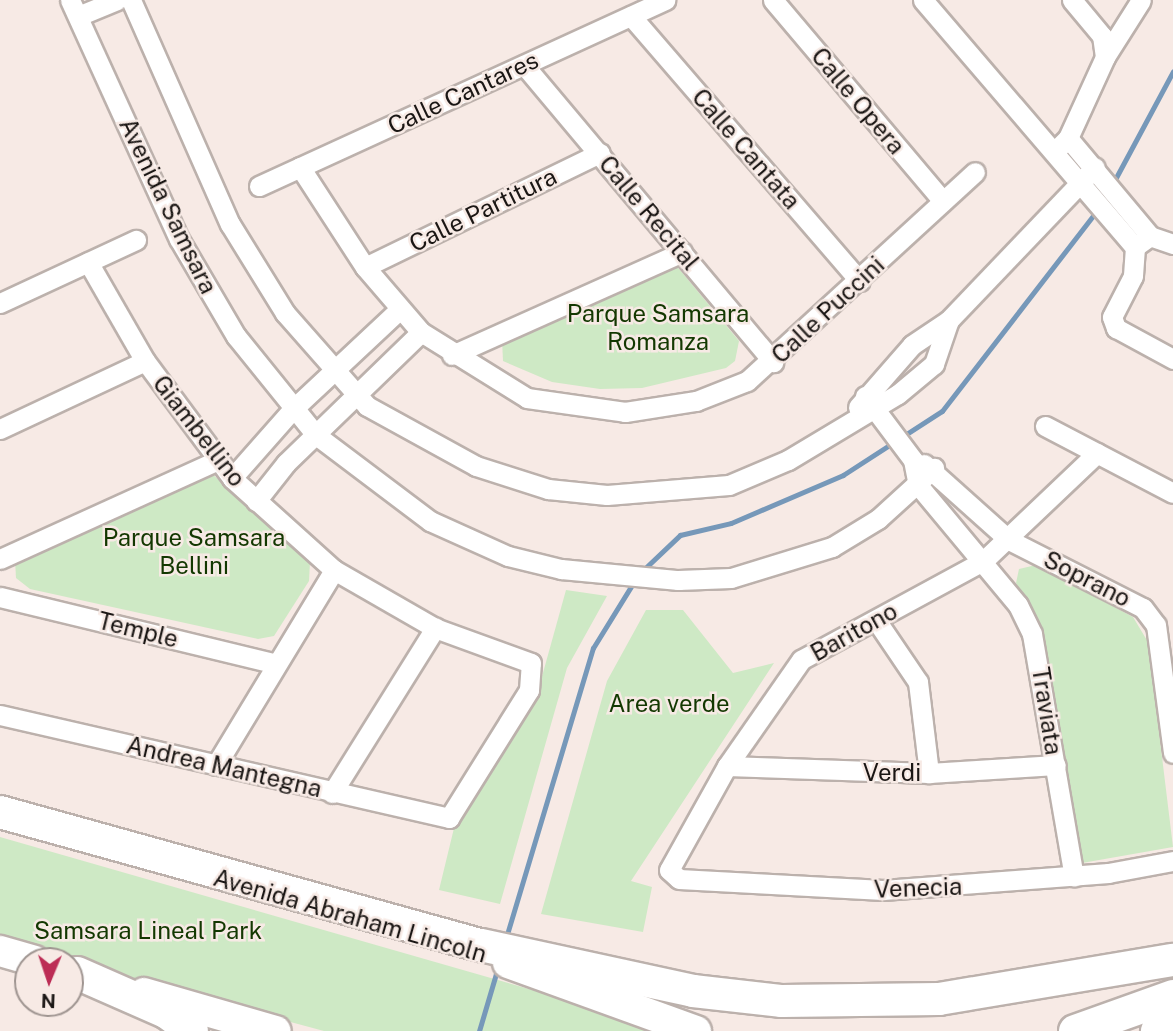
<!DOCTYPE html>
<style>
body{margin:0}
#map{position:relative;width:1173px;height:1031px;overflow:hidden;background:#f7eae5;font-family:"Public Sans",sans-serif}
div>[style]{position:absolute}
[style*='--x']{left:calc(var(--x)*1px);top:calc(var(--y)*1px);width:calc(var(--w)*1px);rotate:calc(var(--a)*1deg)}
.green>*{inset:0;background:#cee9c5}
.stream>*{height:5px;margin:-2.5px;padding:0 2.5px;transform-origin:2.5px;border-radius:2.5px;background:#7698b9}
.roads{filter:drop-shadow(2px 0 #bcb1ac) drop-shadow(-2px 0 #bcb1ac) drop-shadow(0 2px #bcb1ac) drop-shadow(0 -2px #bcb1ac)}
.minor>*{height:19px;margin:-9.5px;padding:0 9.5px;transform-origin:9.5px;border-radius:9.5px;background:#fff}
.primary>*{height:30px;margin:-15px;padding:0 15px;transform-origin:15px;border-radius:15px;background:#fff}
.trunk>*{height:32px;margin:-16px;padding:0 16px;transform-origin:16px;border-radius:16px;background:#fff}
span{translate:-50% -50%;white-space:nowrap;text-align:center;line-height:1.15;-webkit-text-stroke:5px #f7eae5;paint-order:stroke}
.street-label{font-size:24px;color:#1a1614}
.park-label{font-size:24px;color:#133801}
.north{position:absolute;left:14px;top:947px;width:70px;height:70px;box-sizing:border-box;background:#f7eae5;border:2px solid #9f9591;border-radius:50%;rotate:182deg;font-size:19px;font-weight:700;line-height:28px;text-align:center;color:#1a1614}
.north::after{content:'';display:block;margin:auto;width:24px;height:32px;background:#bc2d55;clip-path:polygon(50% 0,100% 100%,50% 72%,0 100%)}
</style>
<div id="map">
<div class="green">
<div style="clip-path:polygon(675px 264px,739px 341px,735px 361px,726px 368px,642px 388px,600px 389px,552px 382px,503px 361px,502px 339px)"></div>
<div style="clip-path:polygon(210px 472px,310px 562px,309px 581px,274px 636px,258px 639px,30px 589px,16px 578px,15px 560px)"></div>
<div style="clip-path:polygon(1036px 565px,1133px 617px,1148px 642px,1173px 847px,1082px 863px,1043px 634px,1016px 583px,1019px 569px)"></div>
<div style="clip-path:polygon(566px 590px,607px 596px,567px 668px,500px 904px,439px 890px,455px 824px,541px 680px)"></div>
<div style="clip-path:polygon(646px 610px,683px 610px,733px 673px,774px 663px,631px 881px,652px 887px,643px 932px,541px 914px,607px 681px)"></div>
<div style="clip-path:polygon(0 837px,644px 1022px,663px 1031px,324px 1031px,123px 977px,0 940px)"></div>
</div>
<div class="stream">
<div style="--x:1112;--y:185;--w:129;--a:-61.8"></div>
<div style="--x:641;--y:572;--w:54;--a:-43.5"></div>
<div style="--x:680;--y:535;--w:52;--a:-13.2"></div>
<div style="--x:731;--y:523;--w:122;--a:-23.2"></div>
<div style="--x:843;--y:475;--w:118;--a:-32.9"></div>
<div style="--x:942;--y:411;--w:255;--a:-52.3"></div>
<div style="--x:505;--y:941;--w:306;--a:-73.3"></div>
<div style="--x:593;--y:648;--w:80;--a:-58.3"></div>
<div style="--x:479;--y:1031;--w:67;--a:-73.5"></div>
</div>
<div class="roads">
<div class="minor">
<div style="--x:70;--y:0;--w:263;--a:65.5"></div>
<div style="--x:179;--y:239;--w:113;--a:59.6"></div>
<div style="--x:236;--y:336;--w:127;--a:51.1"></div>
<div style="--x:316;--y:435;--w:143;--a:37"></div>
<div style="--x:430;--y:521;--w:85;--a:24.2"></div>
<div style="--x:508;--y:556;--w:55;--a:13.8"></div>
<div style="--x:561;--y:569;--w:118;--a:5.4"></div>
<div style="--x:678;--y:580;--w:53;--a:-2.2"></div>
<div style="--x:731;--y:578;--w:106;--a:-17.1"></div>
<div style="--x:832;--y:547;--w:54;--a:-31.3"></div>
<div style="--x:878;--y:519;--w:76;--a:-42.3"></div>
<div style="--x:131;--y:0;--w:245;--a:66.2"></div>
<div style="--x:230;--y:224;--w:105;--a:58.3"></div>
<div style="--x:285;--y:313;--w:124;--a:48.6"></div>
<div style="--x:367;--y:406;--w:124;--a:28.8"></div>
<div style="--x:476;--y:466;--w:76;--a:17.7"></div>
<div style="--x:548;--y:489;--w:59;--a:5.8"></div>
<div style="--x:607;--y:495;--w:122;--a:-4.7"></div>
<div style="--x:729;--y:485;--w:64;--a:-23"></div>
<div style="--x:788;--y:460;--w:128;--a:-31"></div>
<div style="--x:898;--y:394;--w:47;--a:-39.8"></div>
<div style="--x:934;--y:364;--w:46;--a:-71.2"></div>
<div style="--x:773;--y:0;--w:263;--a:49.8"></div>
<div style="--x:923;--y:0;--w:326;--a:49.4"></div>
<div style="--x:78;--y:16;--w:42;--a:-22.3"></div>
<div style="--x:631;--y:16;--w:350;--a:49.2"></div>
<div style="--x:1105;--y:57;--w:67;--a:-57.7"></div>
<div style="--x:524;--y:65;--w:388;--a:50"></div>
<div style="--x:1068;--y:138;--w:128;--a:50.1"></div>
<div style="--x:1056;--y:150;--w:17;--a:-45"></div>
<div style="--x:1068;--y:138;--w:89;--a:-65.4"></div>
<div style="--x:1105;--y:57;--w:21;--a:-98"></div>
<div style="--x:1102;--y:36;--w:47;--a:-129.8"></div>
<div style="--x:300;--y:167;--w:119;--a:57"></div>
<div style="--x:365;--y:267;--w:86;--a:49.3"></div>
<div style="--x:421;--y:332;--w:125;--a:31.9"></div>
<div style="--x:527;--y:398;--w:99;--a:8.1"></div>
<div style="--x:625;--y:412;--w:72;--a:-8.8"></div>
<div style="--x:696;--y:401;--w:55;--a:-21.4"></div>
<div style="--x:747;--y:381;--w:309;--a:-42.5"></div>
<div style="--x:259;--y:186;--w:447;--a:-24.6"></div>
<div style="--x:1173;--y:244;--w:24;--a:-161"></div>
<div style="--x:1150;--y:236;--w:19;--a:144"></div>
<div style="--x:1135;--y:247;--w:29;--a:94"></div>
<div style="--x:1133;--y:276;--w:46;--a:117.1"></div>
<div style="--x:1112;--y:317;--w:12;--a:70"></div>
<div style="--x:1116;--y:328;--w:65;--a:28.5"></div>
<div style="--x:365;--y:267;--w:261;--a:-25.9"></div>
<div style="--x:0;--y:303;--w:150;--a:-24.9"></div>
<div style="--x:452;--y:355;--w:252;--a:-24.1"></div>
<div style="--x:865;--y:396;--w:80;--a:53.1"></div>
<div style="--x:913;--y:460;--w:25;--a:79"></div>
<div style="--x:918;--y:485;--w:156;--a:50.2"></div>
<div style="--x:1018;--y:605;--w:32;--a:64"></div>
<div style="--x:1032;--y:634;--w:246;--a:80.2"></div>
<div style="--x:858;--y:407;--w:82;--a:-48.9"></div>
<div style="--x:912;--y:345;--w:45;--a:-34"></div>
<div style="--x:949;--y:320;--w:211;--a:-46.3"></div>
<div style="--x:1045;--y:426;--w:144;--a:27.6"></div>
<div style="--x:0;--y:429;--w:160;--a:-25.1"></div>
<div style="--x:1097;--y:453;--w:157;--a:136.5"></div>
<div style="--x:983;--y:561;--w:207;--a:151.5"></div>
<div style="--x:801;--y:660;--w:129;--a:124.9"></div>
<div style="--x:727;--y:766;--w:119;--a:119.1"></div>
<div style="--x:669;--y:870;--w:13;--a:42"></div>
<div style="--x:679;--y:879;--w:204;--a:3.1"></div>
<div style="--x:883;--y:890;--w:226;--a:-4.3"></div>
<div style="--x:1108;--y:873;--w:66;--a:-10.5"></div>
<div style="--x:924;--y:464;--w:114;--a:41.8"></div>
<div style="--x:1009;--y:540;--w:150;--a:26.9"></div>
<div style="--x:1143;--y:608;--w:21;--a:53"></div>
<div style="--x:1156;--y:625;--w:129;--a:82.4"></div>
<div style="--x:232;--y:478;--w:91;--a:-48.6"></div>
<div style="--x:292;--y:410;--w:146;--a:-43.1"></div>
<div style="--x:256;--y:501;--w:48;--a:-51.7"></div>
<div style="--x:286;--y:463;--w:188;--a:-44.1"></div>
<div style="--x:0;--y:559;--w:237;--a:-24.4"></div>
<div style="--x:0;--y:597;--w:284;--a:13.6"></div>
<div style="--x:876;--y:620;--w:75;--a:55.9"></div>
<div style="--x:918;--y:682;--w:92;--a:83.1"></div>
<div style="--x:0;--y:715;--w:461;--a:12.9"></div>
<div style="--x:449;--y:818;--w:151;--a:-58"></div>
<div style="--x:529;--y:690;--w:27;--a:-86"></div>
<div style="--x:531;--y:663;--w:102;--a:-160"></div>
<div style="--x:435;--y:628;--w:116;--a:-150.1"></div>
<div style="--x:334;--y:570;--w:137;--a:-138"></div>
<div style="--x:232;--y:478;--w:146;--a:-126.6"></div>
<div style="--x:145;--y:361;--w:114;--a:-119.9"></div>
<div style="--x:216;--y:765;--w:228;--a:-58.8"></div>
<div style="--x:727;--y:766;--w:202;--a:2"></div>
<div style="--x:929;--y:773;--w:127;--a:-3.6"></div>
<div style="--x:332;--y:793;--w:195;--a:-58"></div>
</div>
<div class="primary">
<div style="--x:0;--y:951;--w:35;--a:16"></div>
<div style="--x:508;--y:963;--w:200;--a:19.9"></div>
<div style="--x:144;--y:993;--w:137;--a:16.1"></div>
</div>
<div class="trunk">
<div style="--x:0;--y:812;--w:499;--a:15.5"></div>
<div style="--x:481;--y:945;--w:217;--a:12.2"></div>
<div style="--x:693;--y:991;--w:90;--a:6.4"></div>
<div style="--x:782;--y:1001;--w:157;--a:-0.7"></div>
<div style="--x:939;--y:999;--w:237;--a:-9.5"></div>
<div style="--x:77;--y:973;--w:97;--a:23.7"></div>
<div style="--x:166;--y:1012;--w:32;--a:36"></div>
<div style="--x:1075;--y:1031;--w:104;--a:-19.7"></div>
<div style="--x:1157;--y:1031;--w:17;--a:-21"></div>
</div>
</div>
<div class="street-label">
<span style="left:463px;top:93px;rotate:-25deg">Calle Cantares</span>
<span style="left:858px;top:101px;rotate:50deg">Calle Opera</span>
<span style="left:746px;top:149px;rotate:49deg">Calle Cantata</span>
<span style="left:168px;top:206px;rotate:64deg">Avenida Samsara</span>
<span style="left:483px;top:210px;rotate:-26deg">Calle Partitura</span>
<span style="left:649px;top:213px;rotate:50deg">Calle Recital</span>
<span style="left:828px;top:310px;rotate:-43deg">Calle Puccini</span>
<span style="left:199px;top:431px;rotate:52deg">Giambellino</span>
<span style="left:1087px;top:579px;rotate:27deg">Soprano</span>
<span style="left:138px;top:630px;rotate:14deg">Temple</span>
<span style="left:854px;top:632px;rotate:-29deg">Baritono</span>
<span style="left:1047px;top:711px;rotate:81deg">Traviata</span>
<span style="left:224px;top:767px;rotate:13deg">Andrea Mantegna</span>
<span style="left:892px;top:773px">Verdi</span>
<span style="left:918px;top:888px;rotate:-2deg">Venecia</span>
<span style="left:350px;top:916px;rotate:16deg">Avenida Abraham Lincoln</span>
</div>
<div class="park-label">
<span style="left:658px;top:328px">Parque Samsara<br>Romanza</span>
<span style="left:194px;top:552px">Parque Samsara<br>Bellini</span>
<span style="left:669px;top:704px">Area verde</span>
<span style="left:148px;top:931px">Samsara Lineal Park</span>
</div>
<div class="north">N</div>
</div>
